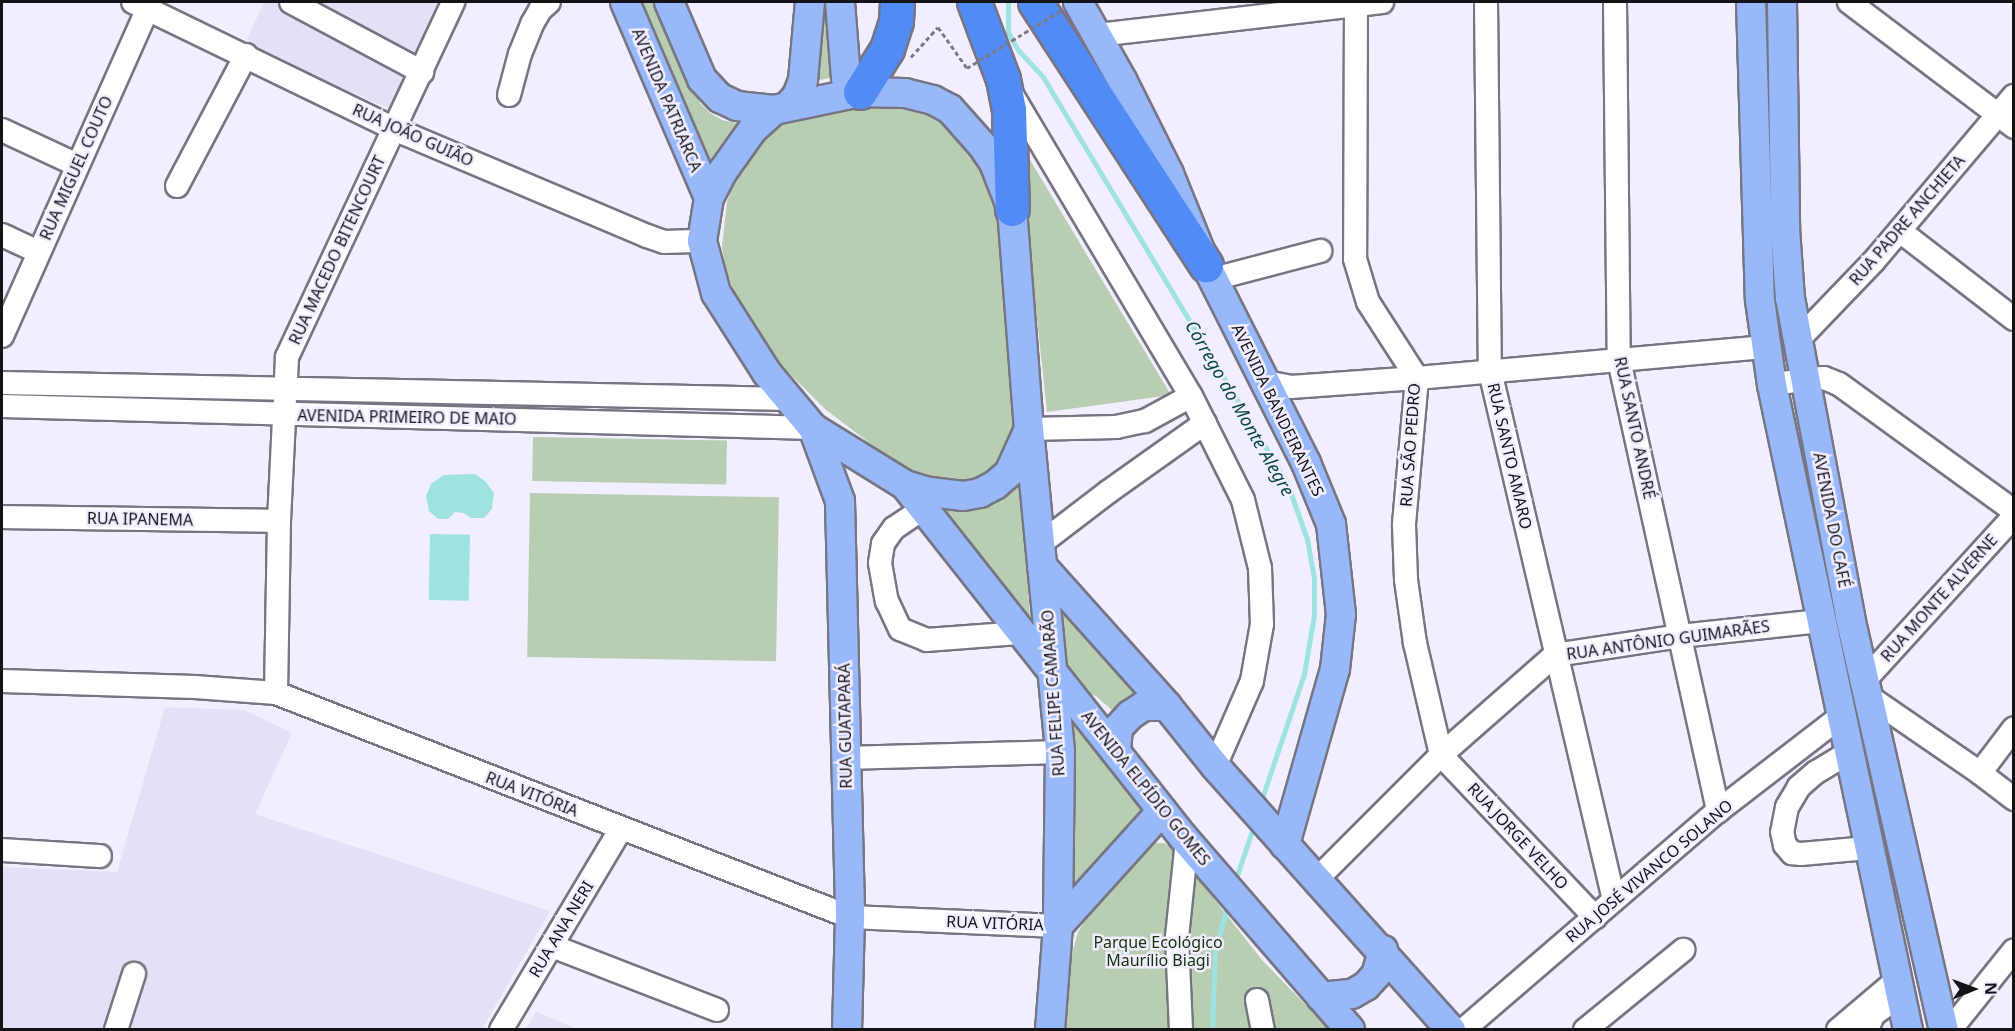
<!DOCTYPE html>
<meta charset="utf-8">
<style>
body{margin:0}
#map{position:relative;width:2015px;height:1031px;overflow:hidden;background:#f1efff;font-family:"Noto Sans",sans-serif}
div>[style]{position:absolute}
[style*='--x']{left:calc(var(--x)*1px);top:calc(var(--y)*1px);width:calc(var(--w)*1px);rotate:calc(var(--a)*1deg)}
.built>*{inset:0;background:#e3e1f7}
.green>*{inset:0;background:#b8cdb2;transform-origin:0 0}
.water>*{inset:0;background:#9ee2e1;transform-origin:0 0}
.stream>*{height:5px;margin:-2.5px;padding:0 2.5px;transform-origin:2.5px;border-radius:2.5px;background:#9ee2e1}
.path>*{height:3px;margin-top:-1.5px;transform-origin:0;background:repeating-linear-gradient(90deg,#7b7a85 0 4.5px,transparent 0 7.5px)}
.roads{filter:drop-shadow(2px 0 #777583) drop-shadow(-2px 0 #777583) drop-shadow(0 2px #777583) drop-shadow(0 -2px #777583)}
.minor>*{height:22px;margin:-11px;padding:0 11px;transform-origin:11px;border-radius:11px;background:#fff}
.major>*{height:28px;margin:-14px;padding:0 14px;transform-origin:14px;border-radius:14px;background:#97b9f9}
.highway>*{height:33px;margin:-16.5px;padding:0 16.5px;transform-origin:16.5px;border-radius:16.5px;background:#518bf5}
.path-bridge>*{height:3px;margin-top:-1.5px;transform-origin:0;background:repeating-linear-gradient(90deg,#7b7a85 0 4.5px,transparent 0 7.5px)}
span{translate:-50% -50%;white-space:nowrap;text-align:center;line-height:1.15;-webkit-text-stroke:5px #f1efff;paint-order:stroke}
.street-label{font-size:16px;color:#131318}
.park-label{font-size:16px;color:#123206}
.water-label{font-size:18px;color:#094848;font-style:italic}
.frame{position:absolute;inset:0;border:3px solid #131318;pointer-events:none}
.north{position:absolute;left:1943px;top:959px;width:60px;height:60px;-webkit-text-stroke:4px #f1efff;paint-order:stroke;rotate:89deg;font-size:16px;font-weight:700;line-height:24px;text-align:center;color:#131318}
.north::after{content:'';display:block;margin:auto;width:21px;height:27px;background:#131318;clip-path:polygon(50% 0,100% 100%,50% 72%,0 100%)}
</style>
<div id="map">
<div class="built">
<div style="clip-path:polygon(264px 2px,443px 2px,395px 111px,244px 46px)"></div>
<div style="clip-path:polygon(165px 707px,244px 710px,292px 733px,255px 814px,550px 911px,482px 1029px,2px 1030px,2px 867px,117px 872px)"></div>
<div style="clip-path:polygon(536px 1012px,537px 1012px,577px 1029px,526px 1029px)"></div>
</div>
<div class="green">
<div style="clip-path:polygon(636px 2px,655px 2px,700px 103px,710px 113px,722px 120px,741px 124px,725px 140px,706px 165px)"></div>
<div style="clip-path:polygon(820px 2px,830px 2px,835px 77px,810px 82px)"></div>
<div style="clip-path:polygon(892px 104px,927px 113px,944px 122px,966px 142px,983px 171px,996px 209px,1015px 439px,1004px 467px,963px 485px,914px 477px,825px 409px,781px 365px,763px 341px,734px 292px,725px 267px,722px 246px,727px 202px,736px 177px,771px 131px,785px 121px,836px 106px)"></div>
<div style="clip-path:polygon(1018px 140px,1171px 395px,1047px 412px)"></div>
<div style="left:533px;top:437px;width:194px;height:44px;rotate:1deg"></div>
<div style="clip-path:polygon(1010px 487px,1021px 489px,1030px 617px,1027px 617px,939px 509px,943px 505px)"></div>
<div style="left:530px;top:493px;width:249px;height:164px;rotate:1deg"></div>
<div style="clip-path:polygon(1061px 605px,1134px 688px,1134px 696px,1120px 711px,1113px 711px,1096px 696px,1087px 693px,1065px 666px)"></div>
<div style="clip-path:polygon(1071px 713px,1147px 807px,1071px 889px,1074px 813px)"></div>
<div style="clip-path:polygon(1152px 843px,1164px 843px,1174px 848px,1262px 960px,1329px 1029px,1066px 1030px,1070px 960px,1078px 932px,1091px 911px,1119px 877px)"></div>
</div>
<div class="water">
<div style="clip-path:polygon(475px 474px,485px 481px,494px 493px,492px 509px,484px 518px,471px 518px,464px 513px,455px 512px,448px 519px,438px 519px,429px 511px,426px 496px,431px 484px,444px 475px)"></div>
<div style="left:430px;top:534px;width:40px;height:66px;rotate:1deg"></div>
</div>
<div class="stream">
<div style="--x:1008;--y:2;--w:30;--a:90"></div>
<div style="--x:1008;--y:32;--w:21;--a:61"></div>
<div style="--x:1018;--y:50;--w:37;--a:47"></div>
<div style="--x:1043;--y:77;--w:474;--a:59"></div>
<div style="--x:1287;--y:483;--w:59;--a:70.3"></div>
<div style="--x:1307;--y:539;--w:39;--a:80"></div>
<div style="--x:1314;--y:577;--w:38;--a:90"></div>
<div style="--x:1314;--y:615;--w:60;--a:99.6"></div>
<div style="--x:1304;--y:674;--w:137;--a:108.7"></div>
<div style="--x:1235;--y:881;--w:59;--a:-71.3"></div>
<div style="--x:1212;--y:1030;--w:78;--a:-87.8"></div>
<div style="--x:1215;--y:952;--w:52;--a:-75.4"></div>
</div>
<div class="path">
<div style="--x:911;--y:57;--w:40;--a:-48"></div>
<div style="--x:938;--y:27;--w:50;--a:54.7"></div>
</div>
<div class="roads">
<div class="minor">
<div style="--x:133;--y:2;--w:290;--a:25.9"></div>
<div style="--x:394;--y:129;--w:275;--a:22.9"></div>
<div style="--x:647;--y:236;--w:18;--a:19"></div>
<div style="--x:664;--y:242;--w:38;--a:-2"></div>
<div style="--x:291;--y:2;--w:149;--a:28.1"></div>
<div style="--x:1356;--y:2;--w:257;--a:90.2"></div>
<div style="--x:1355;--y:259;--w:45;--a:73.2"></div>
<div style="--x:1368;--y:302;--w:90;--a:57.2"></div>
<div style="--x:1417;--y:378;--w:148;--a:95.1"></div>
<div style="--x:1404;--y:525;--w:55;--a:87.9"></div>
<div style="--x:1406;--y:580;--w:64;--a:81.9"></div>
<div style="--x:1415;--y:643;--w:115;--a:76.9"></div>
<div style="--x:1441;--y:755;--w:224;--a:46.5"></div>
<div style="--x:1486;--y:2;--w:369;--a:89.4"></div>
<div style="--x:1490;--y:371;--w:543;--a:76.81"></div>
<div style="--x:1615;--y:2;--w:358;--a:89.4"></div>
<div style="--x:1619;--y:360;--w:462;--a:77.6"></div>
<div style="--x:1849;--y:2;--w:207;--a:37.1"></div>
<div style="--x:1098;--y:35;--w:286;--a:-6.6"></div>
<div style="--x:1011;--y:93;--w:352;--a:59.3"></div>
<div style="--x:1191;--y:396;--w:116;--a:63.4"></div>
<div style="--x:1243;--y:500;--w:70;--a:76"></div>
<div style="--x:1260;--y:568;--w:56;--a:88"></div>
<div style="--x:1262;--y:624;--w:58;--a:100"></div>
<div style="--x:1252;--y:681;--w:93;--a:113.5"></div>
<div style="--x:509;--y:95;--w:42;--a:-75"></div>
<div style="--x:520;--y:54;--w:32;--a:-68"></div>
<div style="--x:532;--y:24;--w:16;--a:-60"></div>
<div style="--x:540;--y:10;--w:12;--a:-42"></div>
<div style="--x:2;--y:130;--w:83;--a:25"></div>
<div style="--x:177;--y:186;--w:148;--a:-62.2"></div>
<div style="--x:1900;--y:231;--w:144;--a:37.7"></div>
<div style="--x:2;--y:235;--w:40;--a:25"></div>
<div style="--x:1213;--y:279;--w:111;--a:-14.7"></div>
<div style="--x:2;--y:336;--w:366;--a:-66"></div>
<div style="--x:1797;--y:341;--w:110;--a:-46.1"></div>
<div style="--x:1873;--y:262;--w:218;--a:-49.7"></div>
<div style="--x:1266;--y:382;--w:25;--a:11"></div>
<div style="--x:1291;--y:387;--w:126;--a:-4.1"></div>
<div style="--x:1417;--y:378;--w:351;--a:-5.1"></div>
<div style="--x:2;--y:383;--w:787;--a:1.16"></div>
<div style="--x:1772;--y:385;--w:35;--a:-10"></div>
<div style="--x:1806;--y:379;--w:18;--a:-3"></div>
<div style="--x:1824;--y:378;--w:16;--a:22"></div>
<div style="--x:1839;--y:384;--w:216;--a:36"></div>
<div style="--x:2;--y:406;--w:811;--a:1.55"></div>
<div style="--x:1029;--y:429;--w:87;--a:-1.3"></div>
<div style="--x:1116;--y:427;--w:30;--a:-12"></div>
<div style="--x:1145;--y:421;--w:52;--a:-28.5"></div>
<div style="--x:924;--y:508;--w:36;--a:146"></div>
<div style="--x:894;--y:528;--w:19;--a:125"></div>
<div style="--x:883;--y:544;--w:19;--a:99"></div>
<div style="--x:880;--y:563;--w:39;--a:80"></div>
<div style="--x:887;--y:601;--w:31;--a:65"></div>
<div style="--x:900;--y:629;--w:29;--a:22"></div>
<div style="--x:927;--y:640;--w:94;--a:-4.3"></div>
<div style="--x:2;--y:517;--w:277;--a:0.8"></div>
<div style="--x:1040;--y:544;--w:86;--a:-37.4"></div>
<div style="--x:1108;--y:492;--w:119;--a:-35.4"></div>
<div style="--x:2;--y:681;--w:193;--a:1.8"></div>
<div style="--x:195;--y:687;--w:81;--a:4.2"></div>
<div style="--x:276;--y:693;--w:616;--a:21.32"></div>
<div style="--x:850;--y:917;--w:208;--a:2.5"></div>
<div style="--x:1864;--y:681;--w:223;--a:-47.7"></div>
<div style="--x:276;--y:693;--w:172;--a:-89"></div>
<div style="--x:279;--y:521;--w:164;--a:-87.2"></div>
<div style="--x:287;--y:357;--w:392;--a:-64.9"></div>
<div style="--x:1868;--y:696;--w:136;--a:34.5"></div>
<div style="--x:1980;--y:773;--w:43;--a:37.4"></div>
<div style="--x:1848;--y:753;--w:37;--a:149"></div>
<div style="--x:1816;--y:772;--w:23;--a:139"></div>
<div style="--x:1799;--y:787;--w:23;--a:121"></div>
<div style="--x:1787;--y:807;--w:25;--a:101"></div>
<div style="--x:1782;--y:832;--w:13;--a:77"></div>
<div style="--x:1785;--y:845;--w:11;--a:49"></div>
<div style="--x:1792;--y:853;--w:9;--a:6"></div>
<div style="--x:1801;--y:854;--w:67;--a:-5.1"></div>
<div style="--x:846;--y:758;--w:214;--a:-1.6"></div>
<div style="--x:1980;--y:773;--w:56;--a:-52.9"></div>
<div style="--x:2;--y:850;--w:98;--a:3.5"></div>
<div style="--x:1316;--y:880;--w:177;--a:-45"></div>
<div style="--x:1441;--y:755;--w:152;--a:-41.3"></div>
<div style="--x:1555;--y:655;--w:126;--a:-8.6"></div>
<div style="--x:1680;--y:636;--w:141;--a:-6.1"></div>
<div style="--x:552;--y:946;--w:177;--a:21.2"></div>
<div style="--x:1257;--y:1000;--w:31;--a:79"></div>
<div style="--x:116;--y:1030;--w:59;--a:-72.2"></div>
<div style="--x:501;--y:1030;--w:234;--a:-59.2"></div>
<div style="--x:1181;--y:1030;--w:93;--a:-92.5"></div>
<div style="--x:1177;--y:937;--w:97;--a:-84.1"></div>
<div style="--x:1463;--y:1030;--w:336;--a:-40.7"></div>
<div style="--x:1718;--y:811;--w:154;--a:-37.6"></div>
<div style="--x:1585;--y:1030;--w:127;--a:-39.2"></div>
<div style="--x:1838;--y:1030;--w:77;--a:-40.3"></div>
<div style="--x:1867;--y:1030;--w:16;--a:-68"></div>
<div style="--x:1873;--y:1015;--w:21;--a:-37"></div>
<div style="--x:1950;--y:1030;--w:102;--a:-51.3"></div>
</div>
<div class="major">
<div style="--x:625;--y:2;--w:213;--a:66.8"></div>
<div style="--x:669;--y:2;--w:84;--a:66.8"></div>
<div style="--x:702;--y:79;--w:26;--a:47"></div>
<div style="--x:720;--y:98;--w:19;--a:25"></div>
<div style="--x:737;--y:106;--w:37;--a:6"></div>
<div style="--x:840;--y:2;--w:76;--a:85.5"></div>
<div style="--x:846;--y:78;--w:10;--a:53"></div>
<div style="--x:852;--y:86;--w:10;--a:37"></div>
<div style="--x:1078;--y:2;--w:90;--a:60.6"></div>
<div style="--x:1122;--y:80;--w:105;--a:63.4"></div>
<div style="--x:1169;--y:174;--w:98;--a:67.9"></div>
<div style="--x:1206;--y:265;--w:222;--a:63.2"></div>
<div style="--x:1306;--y:463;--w:66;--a:67.7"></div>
<div style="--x:1331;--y:524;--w:91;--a:83.7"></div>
<div style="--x:1341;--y:614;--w:55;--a:96.2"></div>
<div style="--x:1335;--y:669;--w:183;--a:105.9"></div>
<div style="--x:1751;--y:2;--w:298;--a:88.3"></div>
<div style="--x:1760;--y:300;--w:86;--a:82"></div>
<div style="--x:1772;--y:385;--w:659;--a:78.09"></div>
<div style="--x:1782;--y:2;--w:227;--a:89.2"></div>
<div style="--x:1785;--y:229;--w:69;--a:85.9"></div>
<div style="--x:1790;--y:298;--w:325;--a:79.3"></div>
<div style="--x:1850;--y:617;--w:424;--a:77.2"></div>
<div style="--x:788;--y:106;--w:13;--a:-48"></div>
<div style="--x:797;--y:96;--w:17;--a:-69"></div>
<div style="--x:803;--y:80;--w:78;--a:-84.9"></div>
<div style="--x:813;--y:428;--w:78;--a:69.7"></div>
<div style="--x:840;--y:501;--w:416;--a:88.6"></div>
<div style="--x:850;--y:917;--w:113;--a:91.5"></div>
<div style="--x:1029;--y:429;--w:48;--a:114.4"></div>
<div style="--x:1009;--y:473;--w:18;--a:139"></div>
<div style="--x:995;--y:485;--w:17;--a:152"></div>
<div style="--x:980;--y:493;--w:17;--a:170"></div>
<div style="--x:963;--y:496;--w:35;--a:-173"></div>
<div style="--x:928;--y:492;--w:24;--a:-163"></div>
<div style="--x:905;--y:485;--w:108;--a:-148.2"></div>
<div style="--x:813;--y:428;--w:72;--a:-129.9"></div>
<div style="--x:767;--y:373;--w:95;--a:-122.5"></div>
<div style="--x:716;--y:293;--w:54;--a:-105.1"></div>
<div style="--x:702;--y:241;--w:44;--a:-80.8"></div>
<div style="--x:709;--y:198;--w:30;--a:-63"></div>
<div style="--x:723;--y:171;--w:52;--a:-54.5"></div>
<div style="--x:753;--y:129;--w:28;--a:-42"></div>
<div style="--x:774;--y:110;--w:88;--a:-11.8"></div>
<div style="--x:860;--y:92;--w:45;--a:1.3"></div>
<div style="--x:905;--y:93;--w:29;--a:14"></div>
<div style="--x:933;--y:100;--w:19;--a:28"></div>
<div style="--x:950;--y:109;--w:48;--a:48.4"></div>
<div style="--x:982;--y:145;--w:22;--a:56"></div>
<div style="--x:994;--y:163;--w:49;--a:68.6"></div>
<div style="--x:1012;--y:209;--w:221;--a:85.6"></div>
<div style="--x:1029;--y:429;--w:324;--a:84.5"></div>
<div style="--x:1060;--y:752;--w:174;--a:90.7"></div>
<div style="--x:1058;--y:926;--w:104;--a:94.4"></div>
<div style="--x:905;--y:485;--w:449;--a:51.7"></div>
<div style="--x:1183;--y:837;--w:255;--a:49.1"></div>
<div style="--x:1042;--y:566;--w:188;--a:48.2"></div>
<div style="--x:1167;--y:706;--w:77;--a:51.3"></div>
<div style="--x:1215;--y:766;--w:354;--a:48.2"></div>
<div style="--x:1116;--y:751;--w:23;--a:-85"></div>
<div style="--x:1118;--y:728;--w:18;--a:-47"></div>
<div style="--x:1130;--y:715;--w:17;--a:-33"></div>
<div style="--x:1144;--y:706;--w:23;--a:0"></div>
<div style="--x:1058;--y:926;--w:155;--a:-47.9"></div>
<div style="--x:1321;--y:997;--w:31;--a:-6"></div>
<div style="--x:1352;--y:994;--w:16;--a:-30"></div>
<div style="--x:1366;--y:986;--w:15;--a:-48"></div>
<div style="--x:1376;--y:975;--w:26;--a:-74"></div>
</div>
<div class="highway">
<div style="--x:974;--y:2;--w:82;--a:69.4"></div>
<div style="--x:1003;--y:79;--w:32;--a:79"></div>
<div style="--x:1009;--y:110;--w:99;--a:88.3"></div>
<div style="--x:1035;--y:2;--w:314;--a:57"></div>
<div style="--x:860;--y:92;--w:51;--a:-57.9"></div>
<div style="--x:887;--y:49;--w:29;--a:-72"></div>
<div style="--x:896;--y:21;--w:19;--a:-87"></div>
</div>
</div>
<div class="path-bridge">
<div style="--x:967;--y:68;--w:109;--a:-31.5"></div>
</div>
<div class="street-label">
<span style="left:667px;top:100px;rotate:67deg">AVENIDA PATRIARCA</span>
<span style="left:413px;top:135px;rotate:24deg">RUA JOÃO GUIÃO</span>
<span style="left:76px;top:168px;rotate:-66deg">RUA MIGUEL COUTO</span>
<span style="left:1907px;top:220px;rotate:-49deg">RUA PADRE ANCHIETA</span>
<span style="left:337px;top:250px;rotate:-65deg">RUA MACEDO BITENCOURT</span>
<span style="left:1278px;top:410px;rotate:64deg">AVENIDA BANDEIRANTES</span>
<span style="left:407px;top:417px;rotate:1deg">AVENIDA PRIMEIRO DE MAIO</span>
<span style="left:1635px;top:428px;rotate:78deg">RUA SANTO ANDRÉ</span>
<span style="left:1410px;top:445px;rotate:-86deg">RUA SÃO PEDRO</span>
<span style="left:1510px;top:456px;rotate:77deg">RUA SANTO AMARO</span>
<span style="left:140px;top:519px;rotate:1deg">RUA IPANEMA</span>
<span style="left:1832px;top:520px;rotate:79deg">AVENIDA DO CAFÉ</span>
<span style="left:1939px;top:598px;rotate:-48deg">RUA MONTE ALVERNE</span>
<span style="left:1668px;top:640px;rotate:-8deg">RUA ANTÔNIO GUIMARÃES</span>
<span style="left:1053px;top:693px;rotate:-94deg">RUA FELIPE CAMARÃO</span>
<span style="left:845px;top:726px;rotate:-91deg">RUA GUATAPARÁ</span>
<span style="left:1146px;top:788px;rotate:51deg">AVENIDA ELPÍDIO GOMES</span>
<span style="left:532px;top:794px;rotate:21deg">RUA VITÓRIA</span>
<span style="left:1518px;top:836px;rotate:47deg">RUA JORGE VELHO</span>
<span style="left:1649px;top:871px;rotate:-40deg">RUA JOSÉ VIVANCO SOLANO</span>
<span style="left:995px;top:923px;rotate:2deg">RUA VITÓRIA</span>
<span style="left:561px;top:929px;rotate:-59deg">RUA ANA NERI</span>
</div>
<div class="park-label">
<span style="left:1158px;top:951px">Parque Ecológico<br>Maurílio Biagi</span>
</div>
<div class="water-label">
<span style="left:1240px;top:408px;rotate:60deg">Córrego do Monte Alegre</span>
</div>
<div class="frame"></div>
<div class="north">N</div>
</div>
